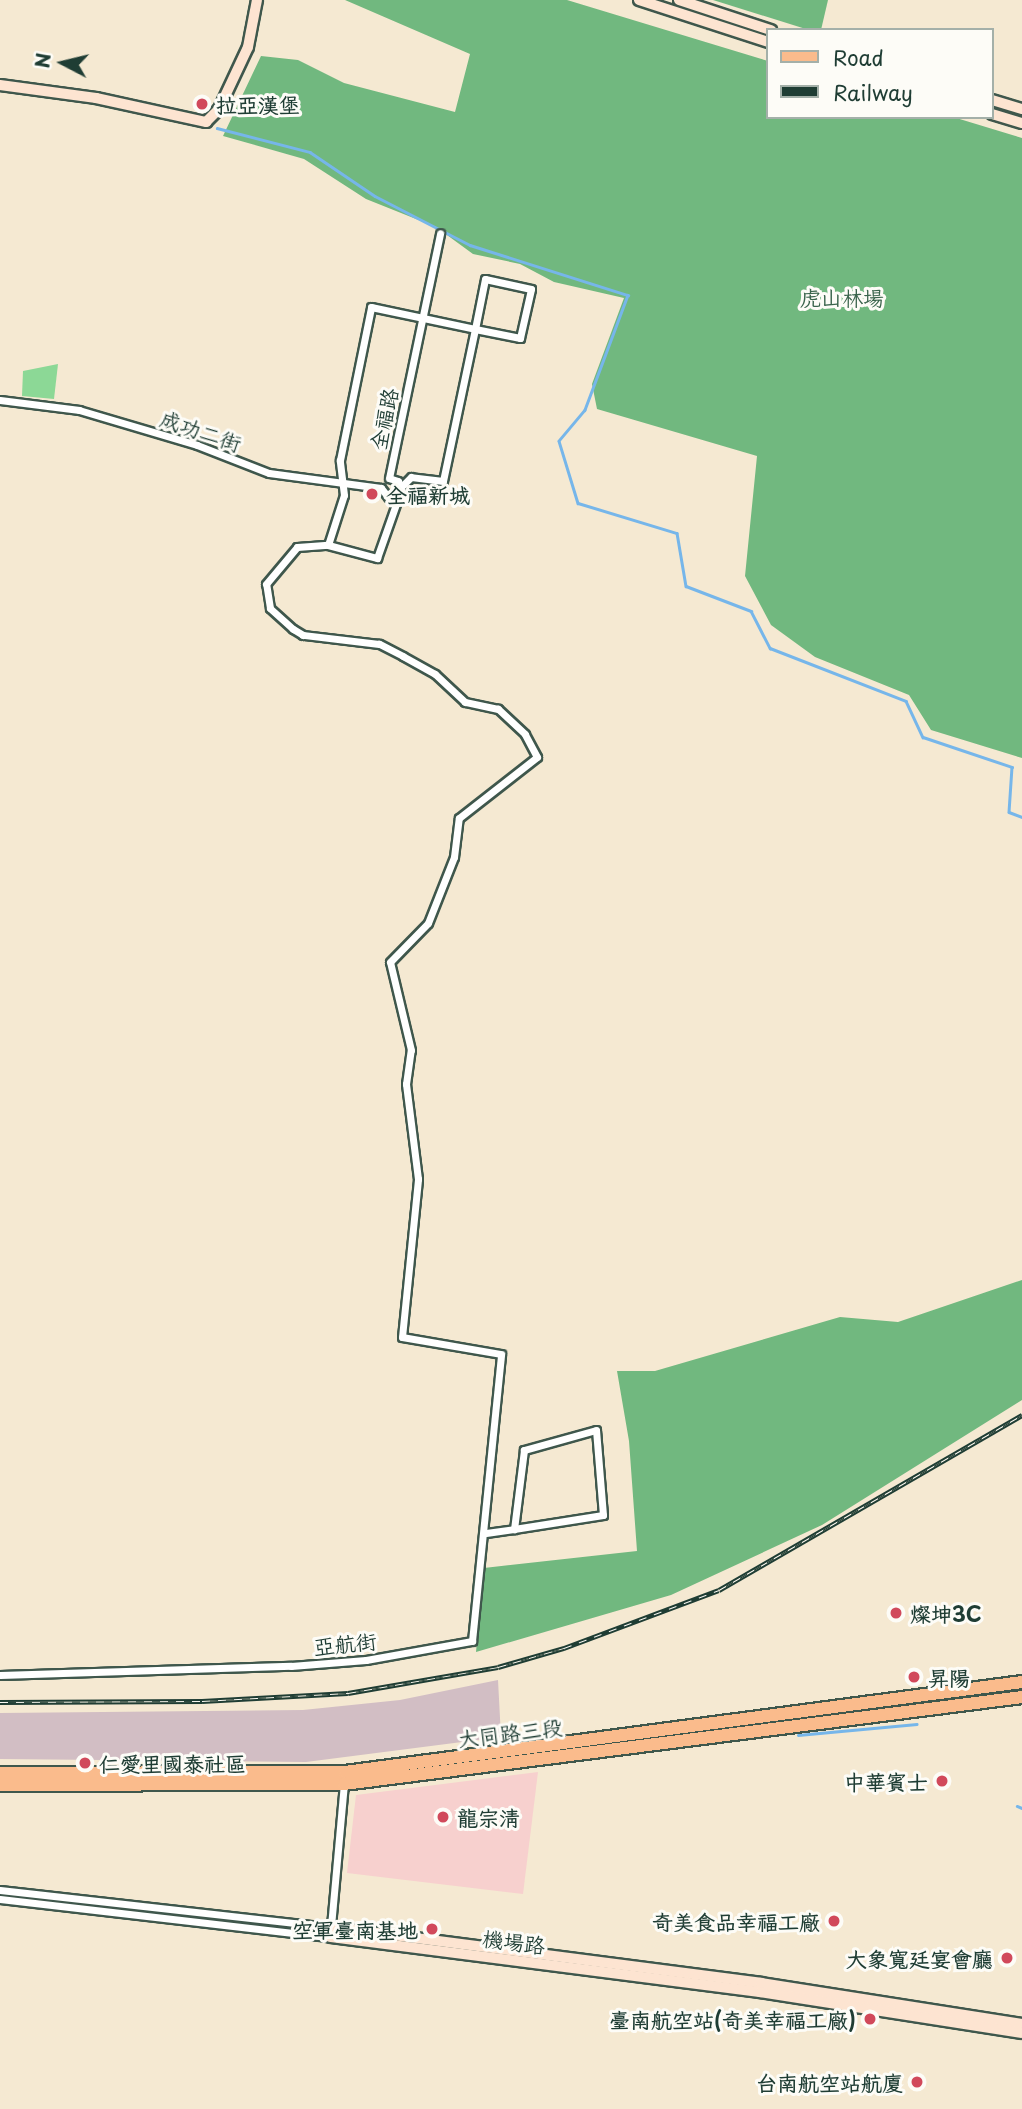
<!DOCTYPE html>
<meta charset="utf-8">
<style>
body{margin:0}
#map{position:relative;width:1022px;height:2109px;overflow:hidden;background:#f5e9d2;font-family:"Playpen Sans","LXGW WenKai TC",sans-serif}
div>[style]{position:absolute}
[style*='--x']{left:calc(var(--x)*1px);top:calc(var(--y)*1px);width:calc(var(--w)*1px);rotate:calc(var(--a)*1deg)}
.built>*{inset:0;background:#f7d0ce}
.industrial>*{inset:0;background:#d2bec4}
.green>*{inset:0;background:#8cd896}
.forest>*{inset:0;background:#71b87f}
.stream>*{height:2.5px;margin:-1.25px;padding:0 1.25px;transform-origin:1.25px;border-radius:1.25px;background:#76b6ea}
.roads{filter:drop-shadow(2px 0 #3f574c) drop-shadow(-2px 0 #3f574c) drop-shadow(0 2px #3f574c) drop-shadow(0 -2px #3f574c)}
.street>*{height:7px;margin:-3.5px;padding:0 3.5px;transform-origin:3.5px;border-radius:3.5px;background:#fff}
.secondary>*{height:10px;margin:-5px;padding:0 5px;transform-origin:5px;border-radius:5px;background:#fde4d1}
.primary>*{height:12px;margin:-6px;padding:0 6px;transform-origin:6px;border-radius:6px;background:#fabb8c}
.rail>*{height:5px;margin-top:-2.5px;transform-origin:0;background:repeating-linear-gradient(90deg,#fdfcf7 0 8px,#1f3d34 0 16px);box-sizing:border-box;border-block:2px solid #1f3d34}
.dots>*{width:19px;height:19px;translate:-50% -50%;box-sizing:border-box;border:4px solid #fdfcf7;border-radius:50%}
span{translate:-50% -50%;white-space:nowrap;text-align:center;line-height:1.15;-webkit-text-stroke:6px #fdfcf7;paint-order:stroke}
.poi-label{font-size:21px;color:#1f3d34;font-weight:700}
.left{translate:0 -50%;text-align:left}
.right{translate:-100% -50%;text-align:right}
.park-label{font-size:21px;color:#3a644c}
.street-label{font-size:21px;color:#1f3d34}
.legend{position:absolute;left:766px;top:28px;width:228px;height:91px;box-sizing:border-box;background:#fdfcf7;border:2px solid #a4b0a9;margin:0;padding:9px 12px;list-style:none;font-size:21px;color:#1f3d34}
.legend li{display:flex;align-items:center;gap:14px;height:35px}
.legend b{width:35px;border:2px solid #a4b0a9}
.north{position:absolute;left:28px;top:28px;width:70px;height:70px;-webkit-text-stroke:5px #fdfcf7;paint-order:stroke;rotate:277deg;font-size:19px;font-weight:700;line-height:28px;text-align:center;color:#1f3d34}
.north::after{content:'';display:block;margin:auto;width:24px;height:32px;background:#1f3d34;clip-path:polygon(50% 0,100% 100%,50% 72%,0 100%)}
</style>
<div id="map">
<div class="built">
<div style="clip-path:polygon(538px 1772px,523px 1894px,347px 1873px,356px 1795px)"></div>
</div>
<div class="industrial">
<div style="clip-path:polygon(498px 1680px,501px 1737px,306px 1762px,0 1759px,0 1713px,303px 1710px,400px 1700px)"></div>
</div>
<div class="green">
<div style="clip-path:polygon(58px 364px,54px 399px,22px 396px,23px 371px)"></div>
</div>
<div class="forest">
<div style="clip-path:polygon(345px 0,567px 0,768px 61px,768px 117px,953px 117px,1022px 138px,1022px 758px,931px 730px,909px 695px,815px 657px,771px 625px,745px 576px,757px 456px,597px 409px,592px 384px,624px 298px,554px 282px,520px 264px,473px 254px,436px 227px,366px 199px,304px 159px,223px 136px,261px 56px,298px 60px,344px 83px,455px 112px,470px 54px)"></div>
<div style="clip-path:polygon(713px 0,828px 0,821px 30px,809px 30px)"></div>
<div style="clip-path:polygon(1022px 1280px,1022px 1400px,822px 1525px,671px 1595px,476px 1652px,484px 1568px,637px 1551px,629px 1441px,617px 1371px,655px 1371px,840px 1317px,898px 1322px)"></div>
</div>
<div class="stream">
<div style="--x:217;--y:128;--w:96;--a:14.5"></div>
<div style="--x:310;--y:152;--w:78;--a:34.1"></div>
<div style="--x:375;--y:196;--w:107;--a:27.3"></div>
<div style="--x:470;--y:245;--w:166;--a:17.6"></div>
<div style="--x:628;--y:295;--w:123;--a:110.5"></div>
<div style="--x:585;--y:410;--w:40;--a:130"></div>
<div style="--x:559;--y:441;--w:65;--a:73"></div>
<div style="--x:578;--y:503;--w:103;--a:16.9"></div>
<div style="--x:677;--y:533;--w:54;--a:80.4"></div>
<div style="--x:686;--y:586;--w:70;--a:21"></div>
<div style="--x:751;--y:611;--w:42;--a:62.8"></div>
<div style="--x:770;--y:648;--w:146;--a:21.3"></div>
<div style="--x:906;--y:701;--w:40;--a:65"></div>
<div style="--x:923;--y:737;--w:94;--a:18.6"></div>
<div style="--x:1012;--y:767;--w:45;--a:93.8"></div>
<div style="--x:1009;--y:812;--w:14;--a:21"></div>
<div style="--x:798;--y:1735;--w:119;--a:-5.3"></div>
<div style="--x:1017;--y:1806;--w:5;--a:22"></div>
</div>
<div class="roads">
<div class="street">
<div style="--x:0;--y:400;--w:80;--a:7.2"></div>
<div style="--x:79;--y:410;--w:123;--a:16.5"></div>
<div style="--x:197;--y:445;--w:77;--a:21.3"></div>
<div style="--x:269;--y:473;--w:113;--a:7.6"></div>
<div style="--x:381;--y:488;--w:11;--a:52"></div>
<div style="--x:388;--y:497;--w:13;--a:-23"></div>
<div style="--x:328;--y:545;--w:52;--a:-72.3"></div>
<div style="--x:344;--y:495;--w:35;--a:-97"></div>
<div style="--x:340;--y:460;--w:156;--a:-78.5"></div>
<div style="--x:371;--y:307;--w:106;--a:11.9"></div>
<div style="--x:475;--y:329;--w:46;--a:11.3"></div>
<div style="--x:520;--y:338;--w:50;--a:-77.3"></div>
<div style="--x:531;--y:289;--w:47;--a:-167.7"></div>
<div style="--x:485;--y:279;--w:51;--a:101.3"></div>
<div style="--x:475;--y:329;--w:155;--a:101.9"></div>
<div style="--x:443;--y:481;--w:32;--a:-173"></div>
<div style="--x:411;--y:477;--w:14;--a:135"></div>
<div style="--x:486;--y:1533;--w:28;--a:-8"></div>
<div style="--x:514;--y:1529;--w:90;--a:-8.9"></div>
<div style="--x:603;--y:1515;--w:85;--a:-94.7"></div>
<div style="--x:596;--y:1430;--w:75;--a:164.5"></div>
<div style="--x:524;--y:1450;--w:80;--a:97.2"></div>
<div style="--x:0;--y:1675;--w:291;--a:-1.8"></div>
<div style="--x:291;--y:1666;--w:75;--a:-4.6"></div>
<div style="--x:366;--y:1660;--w:108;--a:-10.2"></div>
<div style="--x:472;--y:1641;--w:288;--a:-84.2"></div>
<div style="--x:501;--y:1354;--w:100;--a:-170.3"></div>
<div style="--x:402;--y:1337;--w:159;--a:-84.2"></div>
<div style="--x:418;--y:1179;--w:96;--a:-97.2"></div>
<div style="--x:406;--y:1084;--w:34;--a:-82"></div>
<div style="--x:411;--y:1050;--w:90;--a:-103.4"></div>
<div style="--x:390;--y:962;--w:54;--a:-45.7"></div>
<div style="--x:428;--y:923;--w:71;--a:-68.5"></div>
<div style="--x:454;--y:857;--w:39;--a:-83"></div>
<div style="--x:459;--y:818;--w:99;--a:-38"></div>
<div style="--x:537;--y:757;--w:26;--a:-118"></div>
<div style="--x:525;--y:734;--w:37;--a:-137"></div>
<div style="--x:498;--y:709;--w:34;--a:-168"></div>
<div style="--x:465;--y:702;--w:41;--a:-137"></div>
<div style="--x:435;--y:674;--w:37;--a:-151"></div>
<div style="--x:403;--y:656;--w:27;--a:-153"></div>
<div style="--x:379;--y:644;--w:77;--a:-173.2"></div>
<div style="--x:303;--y:635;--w:12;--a:-149"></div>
<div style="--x:293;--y:629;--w:31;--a:-138"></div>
<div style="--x:270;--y:608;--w:24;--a:-99"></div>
<div style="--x:266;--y:584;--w:48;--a:-50"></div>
<div style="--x:297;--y:547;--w:31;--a:-4"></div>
<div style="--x:328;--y:545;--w:51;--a:14.9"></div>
<div style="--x:377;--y:558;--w:72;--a:-70.6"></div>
<div style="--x:401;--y:490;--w:9;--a:-108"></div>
<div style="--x:398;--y:481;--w:9;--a:-162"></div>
<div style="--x:389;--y:478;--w:250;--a:-78.2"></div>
<div style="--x:0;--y:1890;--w:333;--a:6.4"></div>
<div style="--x:0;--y:1899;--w:332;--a:6.6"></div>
<div style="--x:330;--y:1937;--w:154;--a:-84.8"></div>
</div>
<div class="secondary">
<div style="--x:639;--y:0;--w:136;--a:18"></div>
<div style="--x:679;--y:0;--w:97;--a:18.1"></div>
<div style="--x:0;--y:85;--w:97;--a:7.7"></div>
<div style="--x:96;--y:98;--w:113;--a:12.3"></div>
<div style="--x:206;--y:122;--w:18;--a:-45"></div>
<div style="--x:219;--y:109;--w:68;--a:-64.9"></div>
<div style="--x:248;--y:47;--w:48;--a:-79.2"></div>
<div style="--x:992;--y:100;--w:31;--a:17"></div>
<div style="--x:992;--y:114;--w:31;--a:17"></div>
<div style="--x:331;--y:1927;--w:434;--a:7.4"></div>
<div style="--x:761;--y:1983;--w:264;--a:8.9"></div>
<div style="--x:330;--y:1937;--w:434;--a:7.3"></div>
<div style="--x:760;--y:1992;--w:265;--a:8.9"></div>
</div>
<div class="primary">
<div style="--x:0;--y:1773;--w:345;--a:-0.2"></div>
<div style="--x:345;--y:1772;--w:683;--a:-7.57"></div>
<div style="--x:0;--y:1785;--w:344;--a:-0.2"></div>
<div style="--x:344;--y:1784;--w:684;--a:-7.31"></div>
</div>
</div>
<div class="rail">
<div style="--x:0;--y:1702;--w:202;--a:-0.3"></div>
<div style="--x:202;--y:1701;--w:146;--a:-3.1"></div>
<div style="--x:348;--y:1693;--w:152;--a:-9.8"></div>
<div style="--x:498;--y:1667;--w:69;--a:-16.1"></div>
<div style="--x:564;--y:1648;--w:165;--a:-20.5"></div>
<div style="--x:719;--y:1590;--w:350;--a:-30"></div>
</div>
<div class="dots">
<div style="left:202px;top:104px;background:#d1495b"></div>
<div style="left:372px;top:494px;background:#d1495b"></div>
<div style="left:896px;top:1613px;background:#d1495b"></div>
<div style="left:914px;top:1677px;background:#d1495b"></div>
<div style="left:85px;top:1763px;background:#d1495b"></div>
<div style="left:942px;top:1781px;background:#d1495b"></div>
<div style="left:443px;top:1817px;background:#d1495b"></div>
<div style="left:834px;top:1921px;background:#d1495b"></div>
<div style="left:432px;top:1929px;background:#d1495b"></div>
<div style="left:1007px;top:1958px;background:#d1495b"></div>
<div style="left:870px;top:2019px;background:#d1495b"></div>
<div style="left:917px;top:2082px;background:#d1495b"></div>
</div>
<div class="poi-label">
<span class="left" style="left:216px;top:104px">拉亞漢堡</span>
<span class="left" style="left:386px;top:494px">全福新城</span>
<span class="left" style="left:910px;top:1613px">燦坤3C</span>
<span class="left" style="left:928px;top:1677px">昇陽</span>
<span class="left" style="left:99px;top:1763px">仁愛里國泰社區</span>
<span class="right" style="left:928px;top:1781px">中華賓士</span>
<span class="left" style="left:457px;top:1817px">龍宗清</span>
<span class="right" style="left:820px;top:1921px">奇美食品幸福工廠</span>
<span class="right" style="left:418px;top:1929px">空軍臺南基地</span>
<span class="right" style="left:993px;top:1958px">大象寬廷宴會廳</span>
<span class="right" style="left:856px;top:2019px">臺南航空站(奇美幸福工廠)</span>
<span class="right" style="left:903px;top:2082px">台南航空站航廈</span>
</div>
<div class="park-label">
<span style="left:842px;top:297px">虎山林場</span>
</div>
<div class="street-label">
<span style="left:383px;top:419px;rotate:-78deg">全福路</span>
<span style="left:201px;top:430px;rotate:19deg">成功二街</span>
<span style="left:345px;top:1643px;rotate:-6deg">亞航街</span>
<span style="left:510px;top:1732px;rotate:-7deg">大同路三段</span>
<span style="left:514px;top:1941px;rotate:7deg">機場路</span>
</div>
<ul class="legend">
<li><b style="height:9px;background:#fabb8c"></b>Road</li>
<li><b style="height:9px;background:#1f3d34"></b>Railway</li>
</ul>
<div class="north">N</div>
</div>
